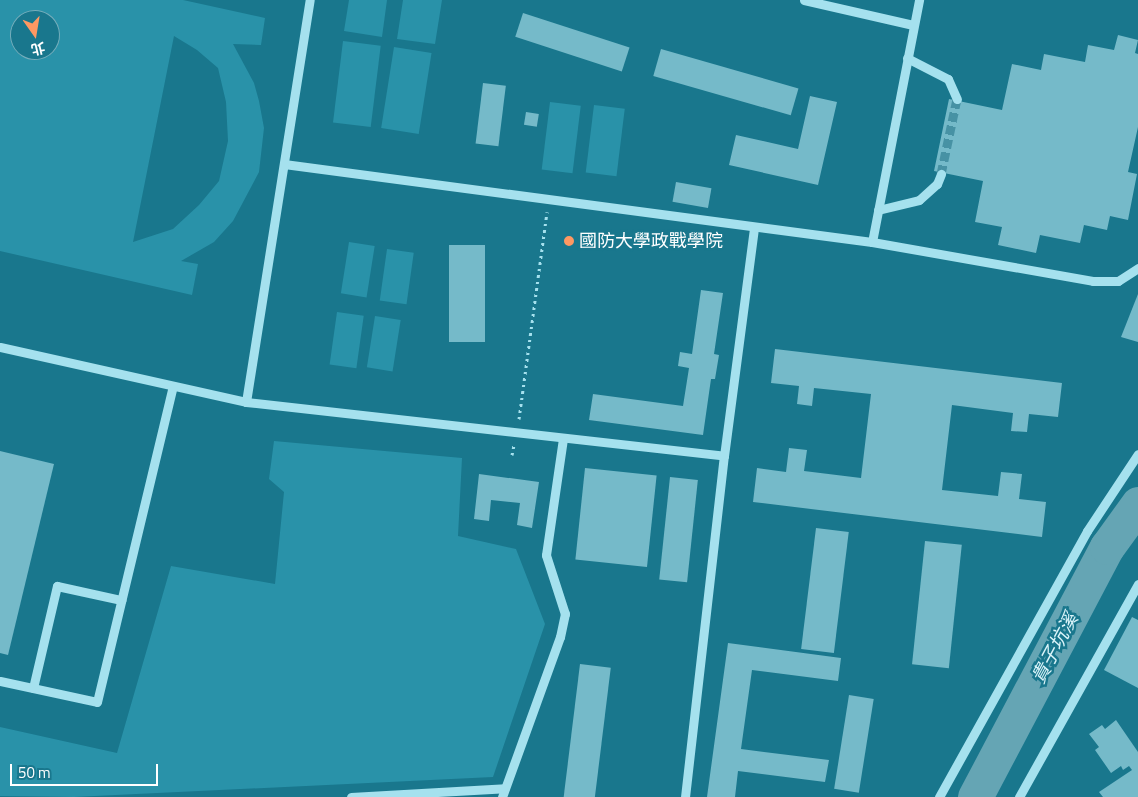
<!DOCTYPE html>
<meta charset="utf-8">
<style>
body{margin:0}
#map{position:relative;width:1138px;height:797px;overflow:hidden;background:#19778d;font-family:"Titillium Web","Noto Sans TC",sans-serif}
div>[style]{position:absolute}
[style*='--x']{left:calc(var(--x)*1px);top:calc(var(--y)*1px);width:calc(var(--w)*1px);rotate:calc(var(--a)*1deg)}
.green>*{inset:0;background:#2992a9;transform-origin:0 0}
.river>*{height:35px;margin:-17.5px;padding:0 17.5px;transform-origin:17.5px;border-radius:17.5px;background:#65a5b4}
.building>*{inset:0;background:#75bac9;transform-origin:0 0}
.minor-tunnel>*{height:9px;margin-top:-4.5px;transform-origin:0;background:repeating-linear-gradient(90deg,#4792a4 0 9px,transparent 0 13.5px)}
.path>*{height:3px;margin-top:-1.5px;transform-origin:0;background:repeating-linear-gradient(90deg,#a5e1ee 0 2.5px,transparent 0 6.5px)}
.minor>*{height:9px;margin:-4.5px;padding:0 4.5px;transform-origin:4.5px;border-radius:4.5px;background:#a5e1ee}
.dots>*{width:14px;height:14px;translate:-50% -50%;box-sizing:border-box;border:2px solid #19778d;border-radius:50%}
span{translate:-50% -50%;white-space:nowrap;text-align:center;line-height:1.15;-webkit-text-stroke:5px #19778d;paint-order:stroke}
.poi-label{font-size:18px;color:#fff}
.left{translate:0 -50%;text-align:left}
.water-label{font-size:19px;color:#dcf5fa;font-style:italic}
.north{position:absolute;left:10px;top:10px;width:50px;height:50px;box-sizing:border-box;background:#19778d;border:1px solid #75adbb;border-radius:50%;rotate:167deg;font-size:14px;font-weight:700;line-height:20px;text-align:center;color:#fff}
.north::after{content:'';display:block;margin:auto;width:18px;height:22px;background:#ff9862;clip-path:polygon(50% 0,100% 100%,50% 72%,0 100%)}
.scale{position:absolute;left:10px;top:764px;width:148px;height:22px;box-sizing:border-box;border:2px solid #fff;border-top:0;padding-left:6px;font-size:15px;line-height:18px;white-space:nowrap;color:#fff;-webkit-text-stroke:4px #19778d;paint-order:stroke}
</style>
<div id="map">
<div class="green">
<div style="clip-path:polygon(evenodd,0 0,183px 0,265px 18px,261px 45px,233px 44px,254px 83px,259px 101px,264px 128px,259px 172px,233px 221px,214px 242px,181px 261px,198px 264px,192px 295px,0 251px,0 0,20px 20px,50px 20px,50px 50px,20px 50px,20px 20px,0 0,174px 36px,197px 50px,218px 68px,226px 102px,228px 141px,219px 181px,199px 205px,173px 229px,133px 242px,174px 36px)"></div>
<div style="clip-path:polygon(349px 0,387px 0,382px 37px,344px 31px)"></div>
<div style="clip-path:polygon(403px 0,442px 0,435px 44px,397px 39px)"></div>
<div style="left:343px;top:41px;width:38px;height:82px;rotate:7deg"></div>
<div style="left:394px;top:47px;width:38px;height:82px;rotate:9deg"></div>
<div style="left:550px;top:102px;width:31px;height:68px;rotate:7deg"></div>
<div style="left:594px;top:105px;width:31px;height:68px;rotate:7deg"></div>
<div style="left:349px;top:242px;width:26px;height:52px;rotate:9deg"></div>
<div style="left:387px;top:249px;width:27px;height:52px;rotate:8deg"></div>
<div style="left:337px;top:312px;width:27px;height:53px;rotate:8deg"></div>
<div style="left:375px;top:316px;width:26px;height:52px;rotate:9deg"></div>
<div style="clip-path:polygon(274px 441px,462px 458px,458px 536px,516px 549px,545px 624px,493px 777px,74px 797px,0 796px,0 727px,117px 753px,171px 566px,275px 584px,284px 492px,269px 479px)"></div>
</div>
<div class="river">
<div style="--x:975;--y:797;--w:283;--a:-62.2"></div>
<div style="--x:1107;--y:547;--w:53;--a:-54.2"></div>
</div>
<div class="building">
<div style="left:523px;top:13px;width:112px;height:25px;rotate:18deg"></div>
<div style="clip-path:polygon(1118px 35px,1138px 40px,1135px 53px,1138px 54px,1138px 127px,1128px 172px,1137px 174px,1128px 220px,1110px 216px,1107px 230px,1084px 225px,1080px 243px,1040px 235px,1036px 253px,998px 245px,1002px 227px,975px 222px,983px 181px,934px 171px,949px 99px,1002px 110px,1012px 64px,1041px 70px,1044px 54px,1085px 62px,1088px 45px,1114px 50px)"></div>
<div style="left:661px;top:49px;width:143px;height:28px;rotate:16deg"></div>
<div style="left:483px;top:83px;width:23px;height:61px;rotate:7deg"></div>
<div style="clip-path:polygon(810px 96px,837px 102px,818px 185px,729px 165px,736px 135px,798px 149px)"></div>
<div style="left:526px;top:112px;width:13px;height:13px;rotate:9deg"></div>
<div style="left:676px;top:182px;width:36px;height:20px;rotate:10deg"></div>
<div style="left:449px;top:245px;width:36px;height:97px"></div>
<div style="clip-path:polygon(701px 290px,723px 293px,714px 354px,719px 355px,715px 379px,711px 379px,703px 435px,589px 420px,593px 394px,683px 406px,689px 368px,678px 366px,680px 352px,692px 354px)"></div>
<div style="clip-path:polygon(1138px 294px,1138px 342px,1121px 337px)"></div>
<div style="clip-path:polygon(775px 349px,1062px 383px,1058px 417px,1029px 414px,1027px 432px,1011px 431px,1013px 413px,952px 405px,942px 490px,998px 496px,1001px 472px,1022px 474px,1019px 499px,1046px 502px,1042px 537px,753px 502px,757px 468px,786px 472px,789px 448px,807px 450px,804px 471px,861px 478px,871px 394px,814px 388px,812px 406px,797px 404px,799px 386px,771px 383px)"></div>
<div style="clip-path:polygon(0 451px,54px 464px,8px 655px,0 653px)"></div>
<div style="left:585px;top:468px;width:72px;height:92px;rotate:6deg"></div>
<div style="clip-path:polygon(479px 474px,539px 482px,532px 528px,517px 525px,520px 503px,491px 500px,489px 521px,474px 519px)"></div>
<div style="left:670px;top:477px;width:28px;height:103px;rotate:6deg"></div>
<div style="left:816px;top:528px;width:33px;height:122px;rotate:7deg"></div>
<div style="left:925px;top:541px;width:37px;height:124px;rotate:6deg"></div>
<div style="clip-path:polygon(1132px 617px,1138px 620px,1138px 688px,1104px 670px)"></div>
<div style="clip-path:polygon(728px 643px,841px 658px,838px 681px,752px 670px,741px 749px,829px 760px,825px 782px,738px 771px,735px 797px,707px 797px)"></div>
<div style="left:580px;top:664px;width:31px;height:134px;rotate:7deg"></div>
<div style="left:849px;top:695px;width:25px;height:95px;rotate:9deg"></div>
<div style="clip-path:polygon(1116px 720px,1138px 752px,1138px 797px,1103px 797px,1099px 792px,1132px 770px,1129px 766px,1123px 770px,1121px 766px,1111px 773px,1095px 750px,1099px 747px,1089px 734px,1102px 725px,1105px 729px)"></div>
</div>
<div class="minor-tunnel">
<div style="--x:941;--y:174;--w:77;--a:-78"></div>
</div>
<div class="path">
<div style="--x:519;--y:419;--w:209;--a:-82.3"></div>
<div style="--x:512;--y:455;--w:10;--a:-79"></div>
</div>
<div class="minor">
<div style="--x:804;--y:0;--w:112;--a:12.9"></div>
<div style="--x:907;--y:58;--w:46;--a:27.1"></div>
<div style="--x:948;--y:79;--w:22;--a:66"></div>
<div style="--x:284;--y:164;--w:593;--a:7.56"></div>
<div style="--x:872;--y:242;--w:247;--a:-79"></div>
<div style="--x:878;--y:210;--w:42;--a:-13.7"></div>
<div style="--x:919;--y:200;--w:24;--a:-42"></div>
<div style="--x:937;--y:184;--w:11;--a:-68"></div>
<div style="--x:872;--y:242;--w:224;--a:10"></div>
<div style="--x:1093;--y:281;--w:25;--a:0"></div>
<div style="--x:1118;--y:281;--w:24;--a:-33"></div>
<div style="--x:0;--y:347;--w:252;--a:12.6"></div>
<div style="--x:246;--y:402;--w:481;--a:6.4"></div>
<div style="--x:246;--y:402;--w:407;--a:-81"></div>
<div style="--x:0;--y:681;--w:99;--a:12.2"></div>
<div style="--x:97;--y:702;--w:325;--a:-76.5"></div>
<div style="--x:33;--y:688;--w:105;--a:-76.8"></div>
<div style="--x:57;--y:586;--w:66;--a:12.3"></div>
<div style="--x:351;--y:797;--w:154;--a:-3.3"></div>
<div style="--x:502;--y:797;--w:170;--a:-70.1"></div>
<div style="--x:560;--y:637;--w:24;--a:-78"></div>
<div style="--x:565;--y:614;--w:62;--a:-107.9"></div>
<div style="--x:546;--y:555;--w:118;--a:-81.7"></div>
<div style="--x:685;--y:797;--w:343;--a:-83.5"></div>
<div style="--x:724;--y:456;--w:231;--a:-82.5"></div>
<div style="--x:939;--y:797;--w:304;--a:-60.9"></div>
<div style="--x:1087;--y:531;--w:92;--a:-56.5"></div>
<div style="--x:1019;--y:797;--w:244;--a:-60.8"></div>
</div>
<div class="dots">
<div style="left:569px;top:241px;background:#ff9862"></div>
</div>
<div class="poi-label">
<span class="left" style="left:579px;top:241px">國防大學政戰學院</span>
</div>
<div class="water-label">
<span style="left:1054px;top:648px;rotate:-62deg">貴子坑溪</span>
</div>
<div class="north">北</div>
<div class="scale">50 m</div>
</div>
